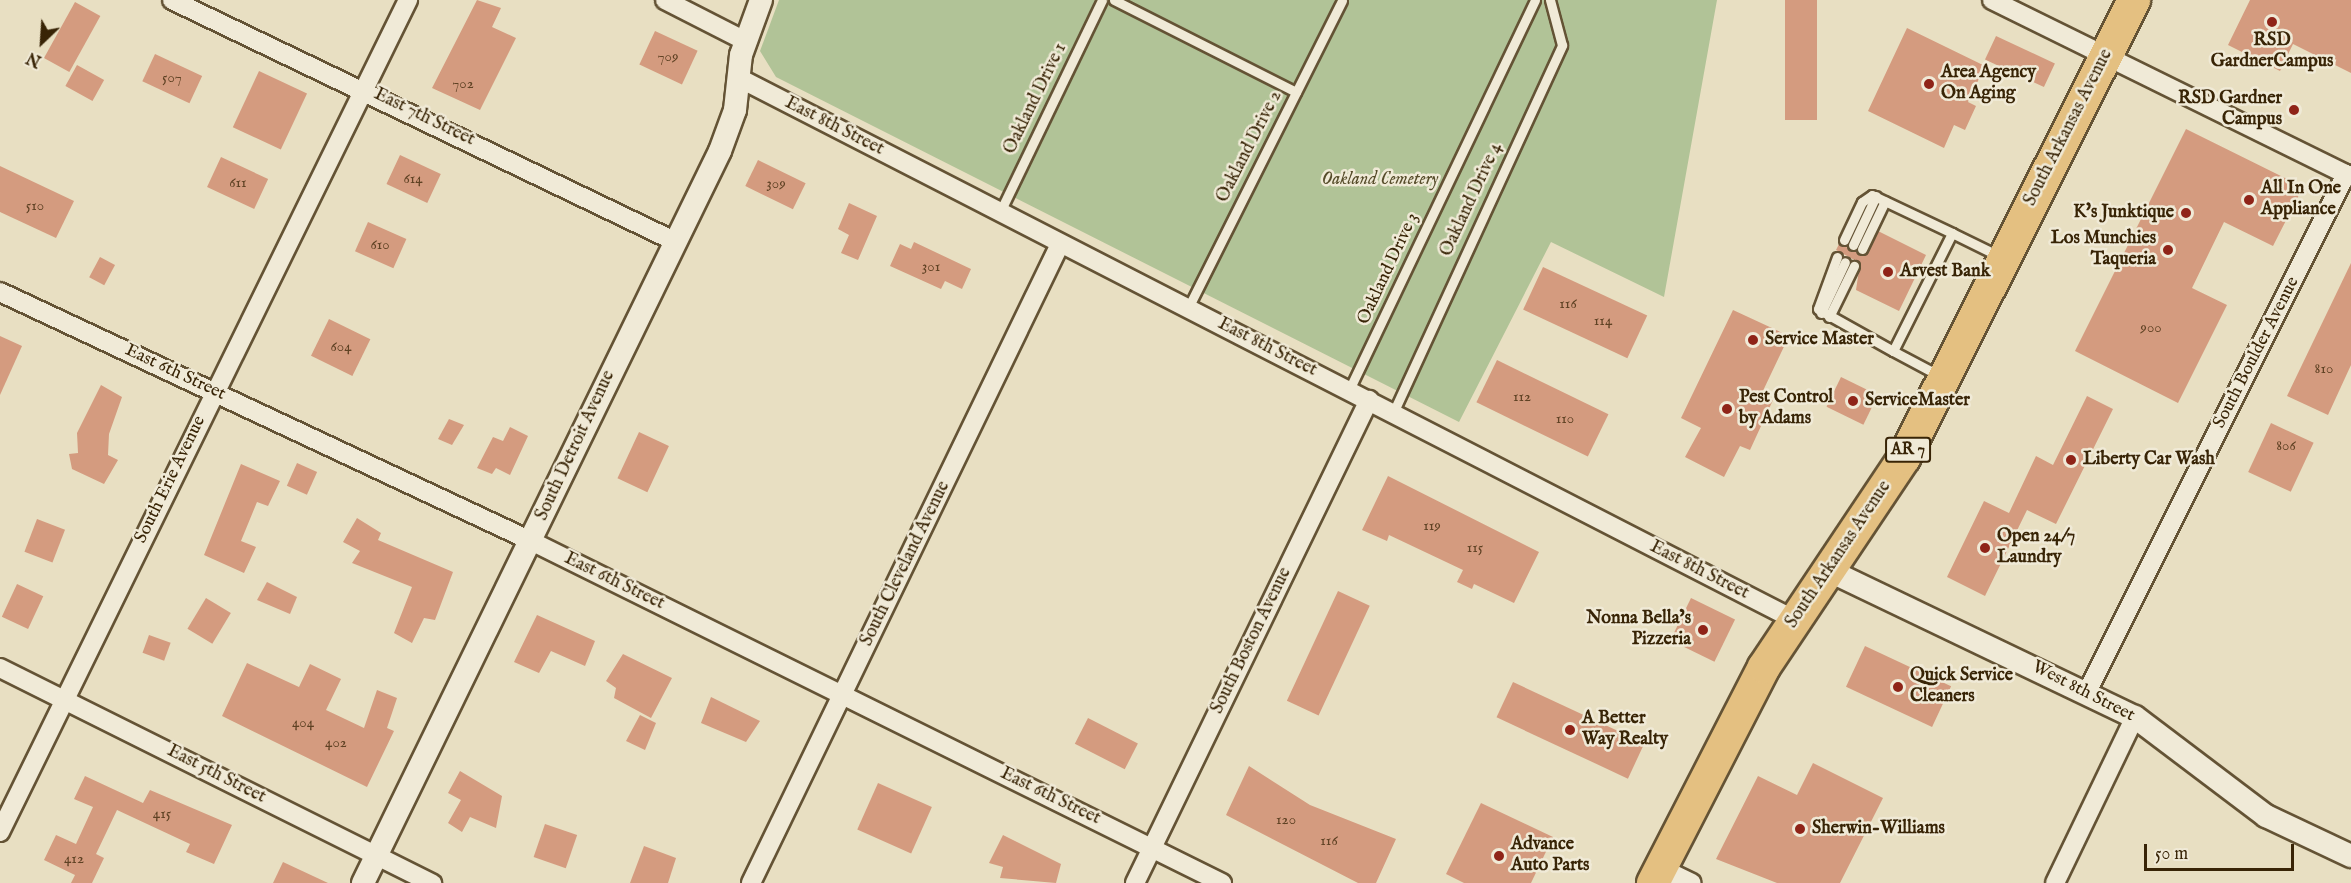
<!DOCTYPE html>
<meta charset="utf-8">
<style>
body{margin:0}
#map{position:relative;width:2351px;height:883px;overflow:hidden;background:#e8dfc2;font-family:"IM FELL English",serif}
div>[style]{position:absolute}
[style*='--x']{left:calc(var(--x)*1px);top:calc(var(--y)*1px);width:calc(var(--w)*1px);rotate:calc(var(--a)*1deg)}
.green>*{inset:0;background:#b1c397}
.building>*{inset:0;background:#d49b7f;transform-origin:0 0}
.roads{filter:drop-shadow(2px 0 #645335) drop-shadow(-2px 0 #645335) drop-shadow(0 2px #645335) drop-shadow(0 -2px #645335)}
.service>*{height:9px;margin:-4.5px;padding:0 4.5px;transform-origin:4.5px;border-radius:4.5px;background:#f0ead7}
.minor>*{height:18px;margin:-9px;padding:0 9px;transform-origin:9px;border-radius:9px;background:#f0ead7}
.tertiary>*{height:22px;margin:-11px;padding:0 11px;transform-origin:11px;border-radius:11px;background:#f0ead7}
.trunk>*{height:32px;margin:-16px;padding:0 16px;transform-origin:16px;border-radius:16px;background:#e4c081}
.dots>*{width:16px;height:16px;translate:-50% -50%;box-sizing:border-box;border:3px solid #f0ead7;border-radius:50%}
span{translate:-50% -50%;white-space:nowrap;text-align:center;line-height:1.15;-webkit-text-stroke:5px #f0ead7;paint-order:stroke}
.number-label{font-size:15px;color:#5f4224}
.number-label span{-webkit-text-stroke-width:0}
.shield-label span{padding:2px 4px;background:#f0ead7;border:2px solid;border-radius:4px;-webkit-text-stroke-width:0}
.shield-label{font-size:16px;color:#382406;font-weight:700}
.poi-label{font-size:18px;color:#382406;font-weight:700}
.left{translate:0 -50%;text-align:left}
.right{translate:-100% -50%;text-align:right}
.street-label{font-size:18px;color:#382406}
.park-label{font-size:18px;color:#564c2a;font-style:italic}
.north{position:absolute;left:12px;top:12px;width:60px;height:60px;-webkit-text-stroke:4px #f0ead7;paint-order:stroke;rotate:205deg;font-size:16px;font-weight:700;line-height:24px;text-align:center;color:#382406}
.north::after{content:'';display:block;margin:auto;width:21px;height:27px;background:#382406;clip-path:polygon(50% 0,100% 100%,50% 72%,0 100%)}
.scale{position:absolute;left:2144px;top:844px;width:150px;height:27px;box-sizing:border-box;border:3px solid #382406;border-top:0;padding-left:8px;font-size:18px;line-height:21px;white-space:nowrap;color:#382406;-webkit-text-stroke:4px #f0ead7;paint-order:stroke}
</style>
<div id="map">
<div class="green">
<div style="clip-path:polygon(779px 0,1717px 0,1664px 297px,1551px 242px,1459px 422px,776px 77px,760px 51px)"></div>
</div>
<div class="building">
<div style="clip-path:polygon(477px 0,501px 8px,492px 27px,516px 38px,480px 110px,432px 88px)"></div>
<div style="left:1785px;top:0;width:32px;height:120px"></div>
<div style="clip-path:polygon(2250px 0,2351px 0,2351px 73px,2293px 44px,2280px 71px,2228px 45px)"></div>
<div style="left:75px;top:2px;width:29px;height:64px;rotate:29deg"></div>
<div style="clip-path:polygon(1907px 28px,1985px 66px,1968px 102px,1976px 106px,1965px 130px,1954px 125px,1944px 148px,1868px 111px)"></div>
<div style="left:655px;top:31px;width:47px;height:37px;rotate:25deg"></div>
<div style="left:1996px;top:36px;width:65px;height:26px;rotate:25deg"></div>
<div style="left:155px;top:54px;width:52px;height:30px;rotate:25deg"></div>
<div style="left:77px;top:65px;width:31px;height:24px;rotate:29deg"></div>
<div style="left:259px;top:71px;width:53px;height:62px;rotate:25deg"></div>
<div style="clip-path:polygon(2186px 129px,2303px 187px,2273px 246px,2224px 222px,2192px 288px,2227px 305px,2178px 403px,2075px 351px)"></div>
<div style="left:400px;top:155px;width:45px;height:32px;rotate:25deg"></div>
<div style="left:221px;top:157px;width:52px;height:33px;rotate:25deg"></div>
<div style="left:758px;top:160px;width:53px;height:29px;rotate:26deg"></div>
<div style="clip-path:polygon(0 166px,74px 201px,56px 238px,0 212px)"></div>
<div style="clip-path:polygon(849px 203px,877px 216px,858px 260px,841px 253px,849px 235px,838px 229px)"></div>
<div style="left:368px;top:222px;width:42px;height:32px;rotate:24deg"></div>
<div style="clip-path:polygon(1878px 231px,1926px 255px,1899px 311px,1856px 290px,1860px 263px,1836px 250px,1839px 244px,1865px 255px)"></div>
<div style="clip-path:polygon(914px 242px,971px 269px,962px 289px,945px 281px,941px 289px,890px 266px,900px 244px,911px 249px)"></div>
<div style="left:100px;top:257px;width:17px;height:23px;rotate:28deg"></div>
<div style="clip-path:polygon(2351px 263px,2351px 365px,2328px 415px,2287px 396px)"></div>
<div style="left:1543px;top:267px;width:115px;height:47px;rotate:25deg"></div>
<div style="clip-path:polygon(1733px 310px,1789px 336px,1761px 395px,1773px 400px,1750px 450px,1740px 446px,1724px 477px,1685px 457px,1701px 428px,1681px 418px)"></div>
<div style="left:329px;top:319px;width:46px;height:41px;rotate:26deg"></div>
<div style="clip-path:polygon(0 336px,22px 346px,0 395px)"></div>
<div style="left:1497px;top:360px;width:124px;height:47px;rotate:26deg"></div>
<div style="left:1841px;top:377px;width:41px;height:33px;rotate:26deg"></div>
<div style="clip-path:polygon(101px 385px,122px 397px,109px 434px,108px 455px,118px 460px,104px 484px,72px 469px,69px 454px,78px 453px,77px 433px)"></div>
<div style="clip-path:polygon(2087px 396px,2113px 409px,2056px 524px,2027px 510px,1985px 596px,1947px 577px,1984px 501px,2009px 513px,2036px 456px,2053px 465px)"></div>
<div style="clip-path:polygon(449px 419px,464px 425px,452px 445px,438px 439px)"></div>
<div style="left:2271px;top:423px;width:47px;height:54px;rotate:25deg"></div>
<div style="clip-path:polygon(510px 427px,528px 436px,510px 475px,496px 468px,492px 474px,477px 468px,493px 437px,503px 441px)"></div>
<div style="left:639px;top:432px;width:33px;height:51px;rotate:25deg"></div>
<div style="left:297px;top:463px;width:22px;height:25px;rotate:24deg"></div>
<div style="clip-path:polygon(241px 464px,280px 481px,268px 506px,257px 502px,241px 541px,256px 547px,244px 573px,204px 555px)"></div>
<div style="clip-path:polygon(1388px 476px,1539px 552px,1514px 603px,1474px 584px,1472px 589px,1457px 582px,1463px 570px,1389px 535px,1387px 541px,1362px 530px)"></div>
<div style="clip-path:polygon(357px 518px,381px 533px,378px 540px,453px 572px,435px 620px,424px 618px,412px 643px,394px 633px,412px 587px,352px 563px,360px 551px,343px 542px)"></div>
<div style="left:37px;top:519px;width:30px;height:35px;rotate:21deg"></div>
<div style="clip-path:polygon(267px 582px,297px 597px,290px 614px,257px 600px)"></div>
<div style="left:17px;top:584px;width:29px;height:36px;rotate:25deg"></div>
<div style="left:1338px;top:591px;width:35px;height:121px;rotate:25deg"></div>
<div style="left:206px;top:598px;width:29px;height:36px;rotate:31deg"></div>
<div style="left:1691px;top:598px;width:49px;height:47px;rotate:26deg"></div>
<div style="clip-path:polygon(537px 615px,595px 641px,585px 666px,551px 651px,539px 673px,514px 662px)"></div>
<div style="left:149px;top:635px;width:23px;height:19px;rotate:20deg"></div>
<div style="left:1865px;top:646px;width:95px;height:45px;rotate:25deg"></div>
<div style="clip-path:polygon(623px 654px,672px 678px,651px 718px,614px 698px,616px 688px,606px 681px)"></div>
<div style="clip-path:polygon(247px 663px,299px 687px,310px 664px,341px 679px,326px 710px,364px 728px,377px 690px,397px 698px,387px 728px,394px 731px,367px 787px,222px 716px)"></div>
<div style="left:1513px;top:682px;width:145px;height:39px;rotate:25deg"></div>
<div style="clip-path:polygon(711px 697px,760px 721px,746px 742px,701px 723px)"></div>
<div style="clip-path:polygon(640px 715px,656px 723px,645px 750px,626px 741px)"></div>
<div style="left:1088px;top:718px;width:56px;height:29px;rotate:27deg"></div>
<div style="clip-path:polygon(1813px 763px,1883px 798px,1840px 883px,1777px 883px,1716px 859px,1758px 776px,1797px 795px)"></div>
<div style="clip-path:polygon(1249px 766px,1310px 805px,1396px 839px,1376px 883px,1358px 883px,1226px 815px)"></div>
<div style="clip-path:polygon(460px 771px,502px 796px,496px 828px,470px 817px,462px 832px,448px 823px,461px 800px,448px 793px)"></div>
<div style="clip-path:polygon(85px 776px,143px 803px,150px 790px,232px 825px,214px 864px,186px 852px,190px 844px,117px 810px,96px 854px,104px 858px,92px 883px,71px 883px,75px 875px,44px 860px,56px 835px,76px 844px,93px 807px,74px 799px)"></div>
<div style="left:878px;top:783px;width:59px;height:51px;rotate:24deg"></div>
<div style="clip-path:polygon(1481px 803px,1553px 837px,1531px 883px,1464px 883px,1446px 874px)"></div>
<div style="left:545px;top:824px;width:34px;height:35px;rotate:19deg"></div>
<div style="clip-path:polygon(1003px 835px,1061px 864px,1056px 883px,1000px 878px,1003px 867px,989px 863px)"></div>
<div style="clip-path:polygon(644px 846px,676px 858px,668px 883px,630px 883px)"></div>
<div style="clip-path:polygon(283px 862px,328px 883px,273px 883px)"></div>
</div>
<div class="roads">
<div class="service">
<div style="--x:1114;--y:0;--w:204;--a:26.8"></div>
<div style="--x:1000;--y:212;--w:235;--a:-64.3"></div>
<div style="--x:1844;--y:240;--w:42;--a:-64.7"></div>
<div style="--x:1862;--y:202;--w:12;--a:-35"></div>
<div style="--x:1872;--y:195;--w:89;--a:25.4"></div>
<div style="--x:1853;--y:245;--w:54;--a:-64.9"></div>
<div style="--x:1862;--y:249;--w:53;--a:-64.4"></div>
<div style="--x:1837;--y:257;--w:55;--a:110.1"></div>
<div style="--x:1818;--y:309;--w:86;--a:29.2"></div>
<div style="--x:1188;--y:308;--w:344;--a:-63.4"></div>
<div style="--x:1821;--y:313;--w:56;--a:-64.8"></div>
<div style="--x:1829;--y:317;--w:57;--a:-63.9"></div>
<div style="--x:1940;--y:376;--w:53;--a:-152"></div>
<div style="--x:1893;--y:351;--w:132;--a:-63.4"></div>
<div style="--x:1952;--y:233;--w:52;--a:26.1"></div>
<div style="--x:1349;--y:390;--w:432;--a:-64.5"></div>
<div style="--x:1393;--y:413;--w:405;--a:-65.3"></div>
<div style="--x:1562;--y:45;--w:47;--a:-104.9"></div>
</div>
<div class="minor">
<div style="--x:172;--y:0;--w:557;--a:25.64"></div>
<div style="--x:665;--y:0;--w:90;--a:27.1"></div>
<div style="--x:1992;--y:0;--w:400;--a:26.2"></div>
<div style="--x:739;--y:78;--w:1187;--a:27.17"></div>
<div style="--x:0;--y:292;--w:586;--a:25.12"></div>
<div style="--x:531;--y:541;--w:771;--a:26.33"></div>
<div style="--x:0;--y:668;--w:483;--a:26.5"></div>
<div style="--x:2087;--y:692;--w:579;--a:-63.43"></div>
<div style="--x:0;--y:832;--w:927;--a:-63.88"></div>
<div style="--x:1661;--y:868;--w:34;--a:26"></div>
<div style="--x:751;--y:883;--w:710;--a:-64.19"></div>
<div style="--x:1135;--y:883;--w:537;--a:-64.15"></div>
<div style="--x:2055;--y:883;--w:184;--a:-64.3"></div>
</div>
<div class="tertiary">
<div style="--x:1830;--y:571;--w:338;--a:25.6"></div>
<div style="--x:2135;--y:717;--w:164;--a:37.1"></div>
<div style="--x:2266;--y:816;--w:94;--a:25.2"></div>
<div style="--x:363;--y:883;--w:814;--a:-64"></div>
<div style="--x:720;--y:151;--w:44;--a:-69.9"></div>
<div style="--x:735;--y:110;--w:55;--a:-83.8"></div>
<div style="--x:741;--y:55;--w:59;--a:-70"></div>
</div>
<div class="trunk">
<div style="--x:1653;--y:883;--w:243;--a:-62.8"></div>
<div style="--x:1764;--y:667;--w:252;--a:-56.2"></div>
<div style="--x:1904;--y:458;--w:513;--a:-63.33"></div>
</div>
</div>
<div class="dots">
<div style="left:2272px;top:22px;background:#8f2418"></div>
<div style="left:1929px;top:84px;background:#8f2418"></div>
<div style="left:2294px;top:110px;background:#8f2418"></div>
<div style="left:2249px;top:200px;background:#8f2418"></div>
<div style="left:2186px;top:213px;background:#8f2418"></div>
<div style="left:2168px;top:250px;background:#8f2418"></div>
<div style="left:1888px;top:272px;background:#8f2418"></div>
<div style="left:1753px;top:340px;background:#8f2418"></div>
<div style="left:1853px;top:401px;background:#8f2418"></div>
<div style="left:1727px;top:409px;background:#8f2418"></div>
<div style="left:2071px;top:460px;background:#8f2418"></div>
<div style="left:1985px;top:548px;background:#8f2418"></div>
<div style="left:1703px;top:630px;background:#8f2418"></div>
<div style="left:1898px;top:687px;background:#8f2418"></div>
<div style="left:1570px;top:730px;background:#8f2418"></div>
<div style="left:1800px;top:829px;background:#8f2418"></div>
<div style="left:1499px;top:856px;background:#8f2418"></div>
</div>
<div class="number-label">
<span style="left:668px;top:57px">709</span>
<span style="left:172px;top:78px">507</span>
<span style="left:463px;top:84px">702</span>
<span style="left:413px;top:179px">614</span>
<span style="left:238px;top:183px">611</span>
<span style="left:776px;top:184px">309</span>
<span style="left:35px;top:206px">510</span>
<span style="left:380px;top:245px">610</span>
<span style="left:931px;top:267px">301</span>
<span style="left:1568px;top:304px">116</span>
<span style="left:1603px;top:321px">114</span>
<span style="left:2151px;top:328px">900</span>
<span style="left:341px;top:347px">604</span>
<span style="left:2324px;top:369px">810</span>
<span style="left:1522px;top:397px">112</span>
<span style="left:1565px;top:419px">110</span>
<span style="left:2286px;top:446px">806</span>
<span style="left:1432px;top:526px">119</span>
<span style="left:1475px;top:548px">115</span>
<span style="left:303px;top:723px">404</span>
<span style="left:336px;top:743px">402</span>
<span style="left:162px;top:814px">415</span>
<span style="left:1286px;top:820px">120</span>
<span style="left:1329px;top:841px">116</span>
<span style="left:74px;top:859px">412</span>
</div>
<div class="shield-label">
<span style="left:1908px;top:450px">AR 7</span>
</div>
<div class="poi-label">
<span style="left:2272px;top:52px">RSD<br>GardnerCampus</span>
<span class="left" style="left:1941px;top:84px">Area Agency<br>On Aging</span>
<span class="right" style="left:2282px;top:110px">RSD Gardner<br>Campus</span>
<span class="left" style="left:2261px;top:200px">All In One<br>Appliance</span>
<span class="right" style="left:2174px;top:213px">K's Junktique</span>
<span class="right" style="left:2156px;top:250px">Los Munchies<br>Taqueria</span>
<span class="left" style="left:1900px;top:272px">Arvest Bank</span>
<span class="left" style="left:1765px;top:340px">Service Master</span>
<span class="left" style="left:1739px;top:409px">Pest Control<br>by Adams</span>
<span class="left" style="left:1865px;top:401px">ServiceMaster</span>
<span class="left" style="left:2083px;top:460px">Liberty Car Wash</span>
<span class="left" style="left:1997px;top:548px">Open 24/7<br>Laundry</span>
<span class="right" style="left:1691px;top:630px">Nonna Bella’s<br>Pizzeria</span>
<span class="left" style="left:1910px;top:687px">Quick Service<br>Cleaners</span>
<span class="left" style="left:1582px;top:730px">A Better<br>Way Realty</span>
<span class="left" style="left:1812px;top:829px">Sherwin-Williams</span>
<span class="left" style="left:1511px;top:856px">Advance<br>Auto Parts</span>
</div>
<div class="street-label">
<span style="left:1036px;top:99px;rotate:-64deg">Oakland Drive 1</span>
<span style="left:424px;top:118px;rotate:26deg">East 7th Street</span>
<span style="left:834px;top:127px;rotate:27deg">East 8th Street</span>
<span style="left:2069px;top:128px;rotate:-63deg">South Arkansas Avenue</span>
<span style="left:1250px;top:147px;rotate:-63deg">Oakland Drive 2</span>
<span style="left:1472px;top:200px;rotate:-65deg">Oakland Drive 4</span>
<span style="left:1389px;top:269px;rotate:-65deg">Oakland Drive 3</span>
<span style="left:1267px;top:348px;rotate:27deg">East 8th Street</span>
<span style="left:2257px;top:353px;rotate:-63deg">South Boulder Avenue</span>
<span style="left:175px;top:373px;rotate:25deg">East 6th Street</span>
<span style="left:576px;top:446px;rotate:-65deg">South Detroit Avenue</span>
<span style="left:171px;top:480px;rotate:-64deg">South Erie Avenue</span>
<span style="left:1839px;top:555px;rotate:-56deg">South Arkansas Avenue</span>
<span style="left:906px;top:564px;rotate:-64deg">South Cleveland Avenue</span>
<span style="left:1699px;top:571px;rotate:27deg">East 8th Street</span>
<span style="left:614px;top:582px;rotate:26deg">East 6th Street</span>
<span style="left:1252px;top:641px;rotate:-64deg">South Boston Avenue</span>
<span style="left:2083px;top:692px;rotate:27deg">West 8th Street</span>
<span style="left:216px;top:775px;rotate:27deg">East 5th Street</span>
<span style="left:1050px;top:797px;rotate:26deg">East 6th Street</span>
</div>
<div class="park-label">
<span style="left:1380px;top:180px">Oakland Cemetery</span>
</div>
<div class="north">N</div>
<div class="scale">50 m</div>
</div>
